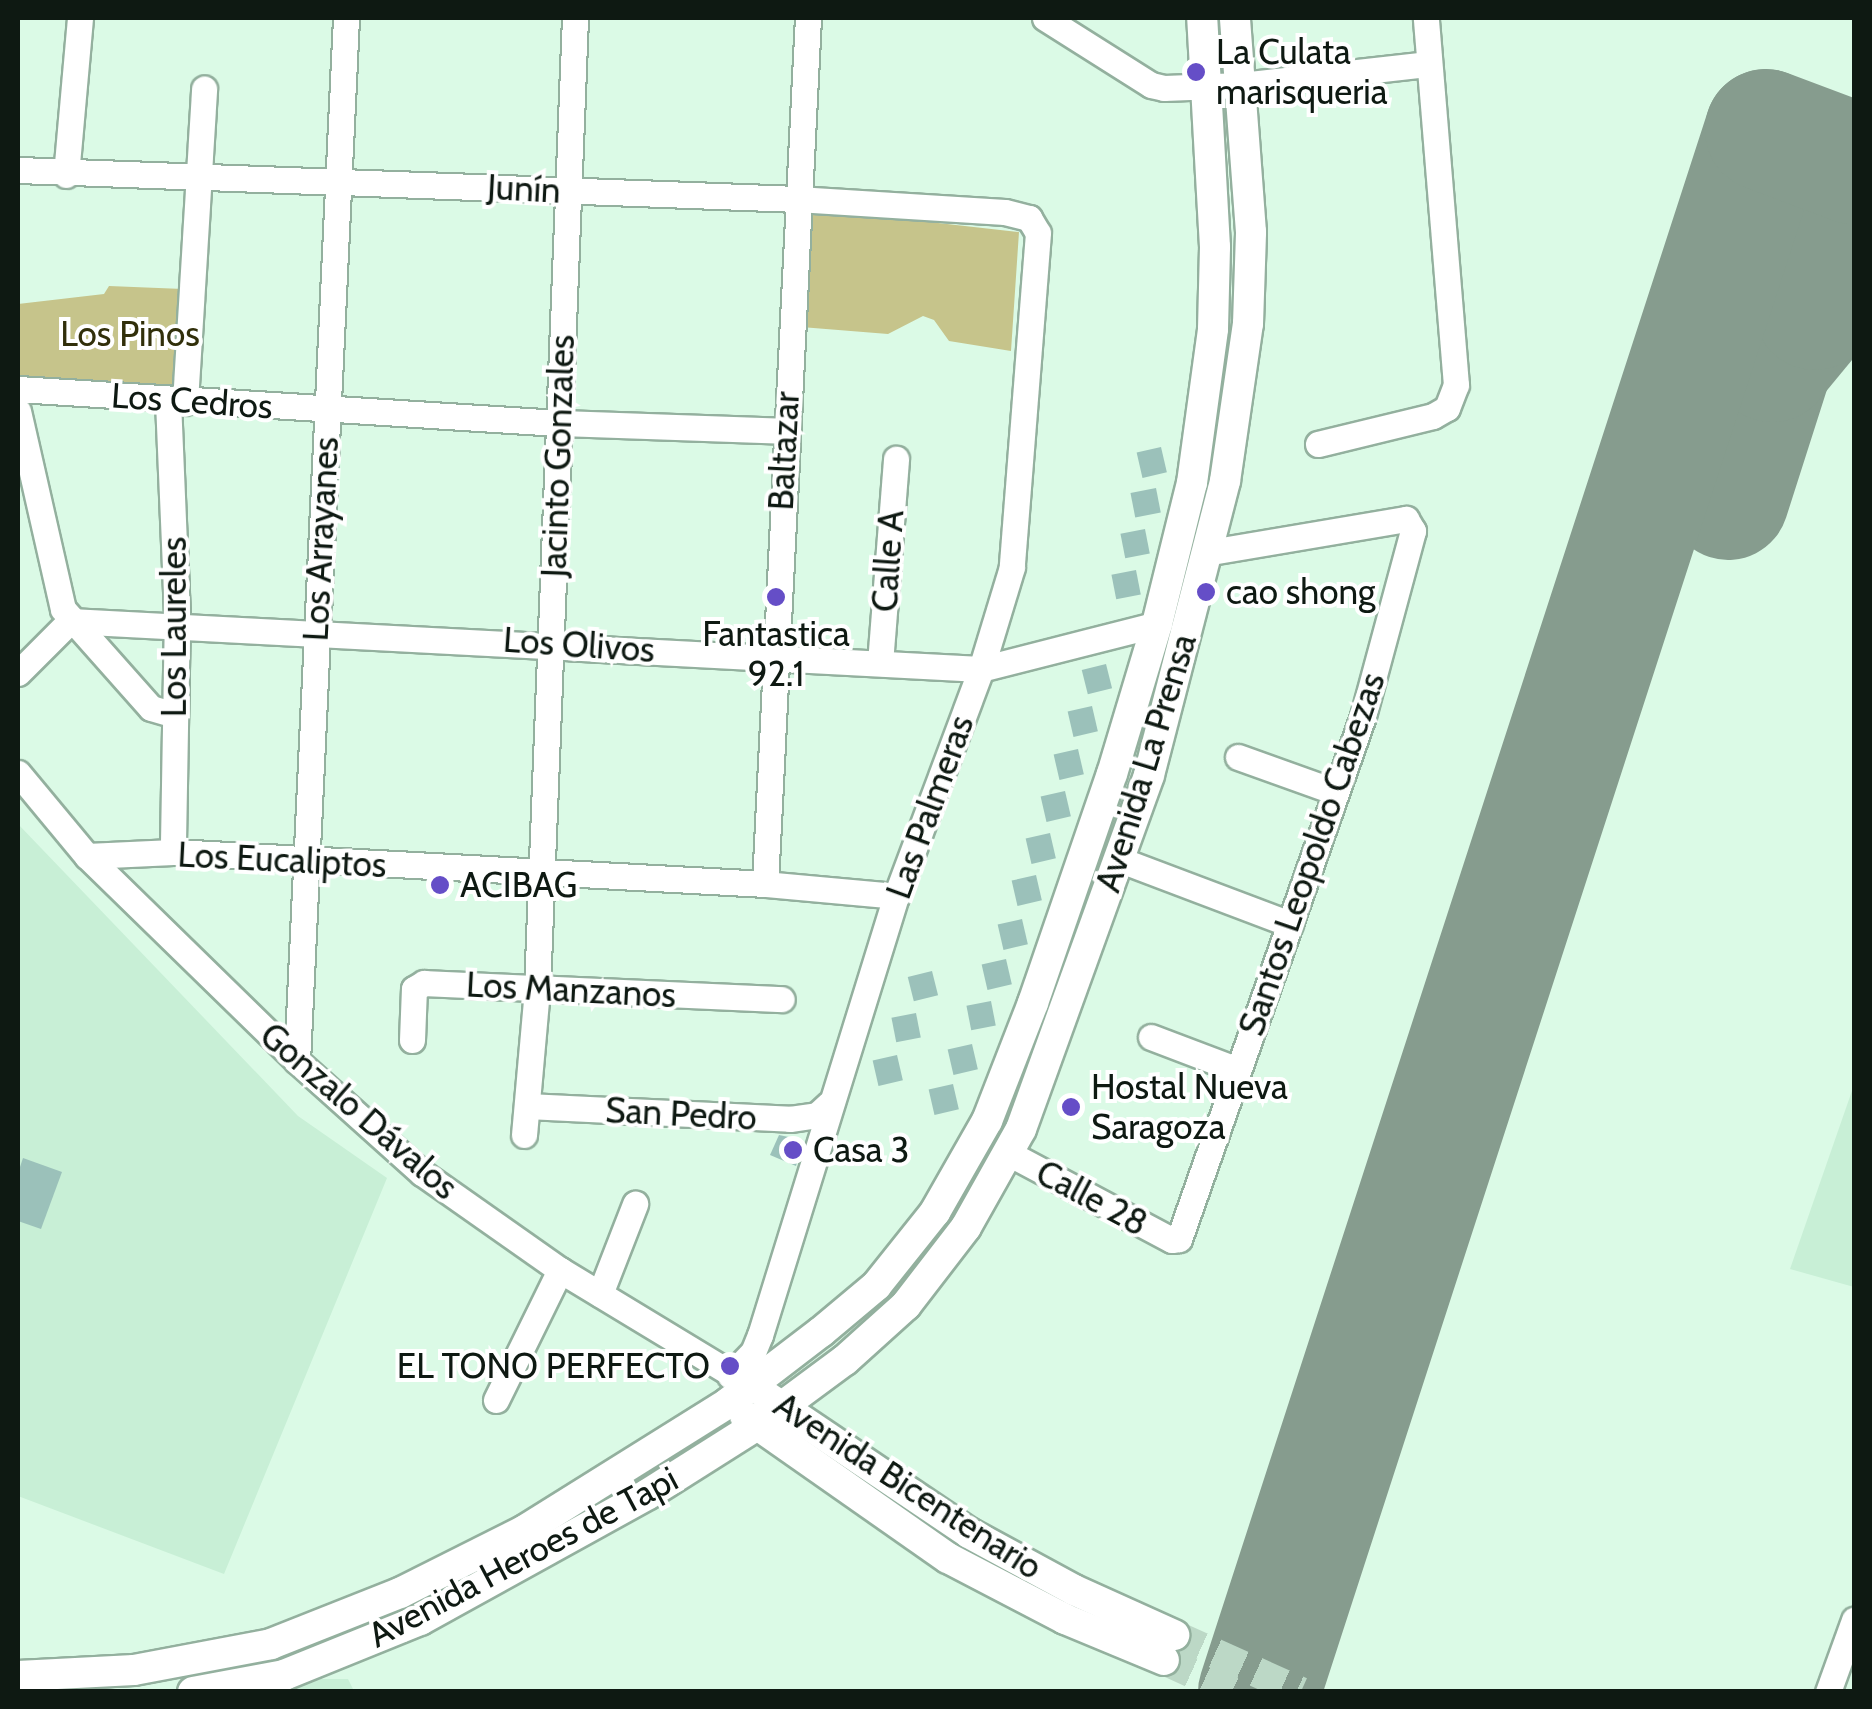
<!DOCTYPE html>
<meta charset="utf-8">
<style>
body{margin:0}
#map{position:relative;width:1872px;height:1709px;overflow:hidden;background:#dbfae6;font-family:Cabin,sans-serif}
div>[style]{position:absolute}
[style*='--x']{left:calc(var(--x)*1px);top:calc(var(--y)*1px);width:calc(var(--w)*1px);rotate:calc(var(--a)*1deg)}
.built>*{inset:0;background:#c8efd6}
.green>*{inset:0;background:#c6c48b}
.runway>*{height:122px;margin:-61px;padding:0 61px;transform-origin:61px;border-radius:61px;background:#869c8e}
.building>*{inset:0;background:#9bc1ba;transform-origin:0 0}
.major-tunnel>*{height:30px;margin-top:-15px;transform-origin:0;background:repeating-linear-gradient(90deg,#bcd8c6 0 30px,transparent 0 45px)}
.roads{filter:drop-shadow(2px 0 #93b09e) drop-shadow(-2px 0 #93b09e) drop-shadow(0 2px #93b09e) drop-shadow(0 -2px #93b09e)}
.minor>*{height:25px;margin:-12.5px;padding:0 12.5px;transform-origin:12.5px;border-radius:12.5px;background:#fff}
.major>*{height:30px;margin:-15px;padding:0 15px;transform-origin:15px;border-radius:15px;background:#fff}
.dots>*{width:28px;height:28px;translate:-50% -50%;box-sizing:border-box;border:5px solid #fff;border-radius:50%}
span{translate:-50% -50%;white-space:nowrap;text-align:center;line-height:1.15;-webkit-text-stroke:8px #fff;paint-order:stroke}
.poi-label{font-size:35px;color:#0e1912}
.left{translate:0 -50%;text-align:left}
.right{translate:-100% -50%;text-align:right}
.street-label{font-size:35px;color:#0e1912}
.park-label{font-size:35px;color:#312f0a}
.frame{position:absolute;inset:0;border:20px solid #0e1912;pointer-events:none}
</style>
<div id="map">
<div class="built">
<div style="clip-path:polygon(18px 824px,298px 1116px,387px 1178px,224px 1574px,18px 1496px)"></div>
<div style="clip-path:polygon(1854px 1085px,1854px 1287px,1790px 1269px)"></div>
<div style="clip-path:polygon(318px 1679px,348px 1679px,354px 1691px,275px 1692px)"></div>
</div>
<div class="green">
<div style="clip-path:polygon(805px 208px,1019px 232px,1011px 351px,949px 341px,934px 320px,923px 316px,888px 334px,801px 327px)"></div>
<div style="clip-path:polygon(109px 286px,183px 289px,177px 385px,20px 381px,18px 304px,104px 294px)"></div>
</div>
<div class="runway">
<div style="--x:1728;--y:499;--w:145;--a:-72.3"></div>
<div style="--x:1772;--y:361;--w:67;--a:-50.4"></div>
<div style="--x:1815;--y:309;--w:123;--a:-71.6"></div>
<div style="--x:1259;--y:1692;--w:1642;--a:-72.02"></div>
<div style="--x:1766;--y:130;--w:94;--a:20.6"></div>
</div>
<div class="building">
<div style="left:1161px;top:447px;width:26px;height:25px;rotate:77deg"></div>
<div style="left:1156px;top:488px;width:25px;height:26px;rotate:79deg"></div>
<div style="left:1145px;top:529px;width:25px;height:25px;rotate:79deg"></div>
<div style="left:1136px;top:570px;width:25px;height:25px;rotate:79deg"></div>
<div style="left:1106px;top:664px;width:25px;height:25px;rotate:76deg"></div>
<div style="left:1092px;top:706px;width:26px;height:25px;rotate:77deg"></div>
<div style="left:1078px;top:749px;width:26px;height:25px;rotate:77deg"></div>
<div style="left:1065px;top:791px;width:26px;height:25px;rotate:77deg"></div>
<div style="left:1050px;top:833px;width:26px;height:25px;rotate:77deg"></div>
<div style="left:1036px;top:875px;width:26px;height:25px;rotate:77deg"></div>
<div style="left:1022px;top:919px;width:26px;height:25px;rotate:77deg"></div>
<div style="left:1006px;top:959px;width:26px;height:25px;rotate:77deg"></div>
<div style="left:932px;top:971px;width:25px;height:25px;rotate:76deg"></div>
<div style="left:991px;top:1001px;width:25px;height:25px;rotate:79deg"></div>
<div style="left:916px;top:1013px;width:25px;height:25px;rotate:79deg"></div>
<div style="left:972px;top:1044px;width:26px;height:25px;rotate:77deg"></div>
<div style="left:897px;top:1055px;width:26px;height:25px;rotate:77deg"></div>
<div style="left:953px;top:1084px;width:26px;height:25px;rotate:77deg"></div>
<div style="clip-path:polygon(779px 1135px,803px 1140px,796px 1166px,770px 1155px)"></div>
<div style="clip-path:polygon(23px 1158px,62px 1172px,41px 1229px,18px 1221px,18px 1173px)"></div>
</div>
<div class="major-tunnel">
<div style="--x:1174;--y:1635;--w:139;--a:24.2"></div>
<div style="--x:1164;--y:1660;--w:77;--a:24.6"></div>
</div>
<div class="roads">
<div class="minor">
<div style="--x:1045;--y:18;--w:125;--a:32.3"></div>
<div style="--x:1151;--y:85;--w:13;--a:13"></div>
<div style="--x:1164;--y:88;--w:77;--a:-2.2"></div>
<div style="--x:1241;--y:85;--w:189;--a:-6.4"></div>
<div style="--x:18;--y:170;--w:780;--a:2.13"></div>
<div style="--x:797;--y:199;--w:208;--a:3.6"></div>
<div style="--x:1005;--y:212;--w:25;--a:14"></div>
<div style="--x:1029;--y:218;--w:17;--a:59"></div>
<div style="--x:1038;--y:233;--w:335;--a:94.5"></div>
<div style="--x:1012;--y:567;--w:107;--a:106.9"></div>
<div style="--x:981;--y:669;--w:242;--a:110.5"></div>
<div style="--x:896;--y:896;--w:460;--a:107.2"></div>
<div style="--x:760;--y:1335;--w:18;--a:112"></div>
<div style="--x:753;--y:1352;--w:33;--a:134"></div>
<div style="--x:66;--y:175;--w:158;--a:-84.9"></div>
<div style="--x:18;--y:389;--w:542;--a:3.6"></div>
<div style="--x:559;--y:423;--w:226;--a:2"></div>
<div style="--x:168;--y:401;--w:212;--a:87.6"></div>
<div style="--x:177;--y:613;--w:239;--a:91"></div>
<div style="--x:185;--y:402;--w:314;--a:-86.5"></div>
<div style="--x:18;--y:411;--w:203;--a:77.2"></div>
<div style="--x:63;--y:609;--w:132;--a:48.4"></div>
<div style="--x:151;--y:708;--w:25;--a:16"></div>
<div style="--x:1318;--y:444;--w:118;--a:-13.7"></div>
<div style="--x:1433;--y:416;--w:16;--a:-30"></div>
<div style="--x:1447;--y:408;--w:25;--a:-69"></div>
<div style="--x:1456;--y:385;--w:368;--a:-94.7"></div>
<div style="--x:880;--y:663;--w:205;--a:-85.5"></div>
<div style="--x:18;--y:673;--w:74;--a:-45"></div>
<div style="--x:70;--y:621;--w:912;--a:3.02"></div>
<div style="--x:981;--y:669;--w:182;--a:-14.3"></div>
<div style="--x:1238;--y:757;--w:104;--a:19.7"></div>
<div style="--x:18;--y:773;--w:108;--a:50.3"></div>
<div style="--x:87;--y:856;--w:293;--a:44.3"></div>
<div style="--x:297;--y:1061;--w:168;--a:41.9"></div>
<div style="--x:422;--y:1173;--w:169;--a:35.1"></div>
<div style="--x:560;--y:1270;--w:214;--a:31.2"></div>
<div style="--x:87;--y:856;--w:86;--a:-2.7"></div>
<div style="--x:173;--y:852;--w:593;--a:3.09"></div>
<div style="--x:765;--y:884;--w:132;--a:5.2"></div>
<div style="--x:1118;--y:859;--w:184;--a:20.7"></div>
<div style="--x:765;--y:884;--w:867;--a:-87.16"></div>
<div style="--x:1151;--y:1037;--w:93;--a:20.8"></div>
<div style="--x:412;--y:1040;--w:51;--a:-87.8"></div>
<div style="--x:414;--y:989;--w:12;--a:-31"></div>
<div style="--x:424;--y:983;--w:358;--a:2.6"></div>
<div style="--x:297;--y:1061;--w:1044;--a:-87.31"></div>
<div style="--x:527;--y:1106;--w:263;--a:2.8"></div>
<div style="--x:790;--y:1119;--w:27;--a:-8"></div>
<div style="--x:817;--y:1115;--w:16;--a:-43"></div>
<div style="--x:524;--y:1135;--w:147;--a:-84.9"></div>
<div style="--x:537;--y:989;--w:972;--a:-87.76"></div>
<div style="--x:1010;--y:1154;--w:183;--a:28"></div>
<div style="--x:1172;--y:1240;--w:7;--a:-8"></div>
<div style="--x:1179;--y:1239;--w:554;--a:-70.62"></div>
<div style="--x:1363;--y:716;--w:192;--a:-74.9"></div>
<div style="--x:1413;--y:531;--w:14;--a:-120"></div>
<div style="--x:1406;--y:519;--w:203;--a:170.4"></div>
<div style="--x:600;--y:1294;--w:97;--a:-68.7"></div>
<div style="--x:496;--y:1400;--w:145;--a:-63.8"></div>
<div style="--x:1828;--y:1692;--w:77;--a:-70.1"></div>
</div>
<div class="major">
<div style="--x:766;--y:1396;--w:245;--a:34"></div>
<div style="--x:969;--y:1533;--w:119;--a:28.5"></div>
<div style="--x:1074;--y:1590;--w:110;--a:24.2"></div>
<div style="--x:745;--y:1416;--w:248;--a:35"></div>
<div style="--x:948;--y:1558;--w:132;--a:27.5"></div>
<div style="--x:1065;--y:1619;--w:107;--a:22.5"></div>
<div style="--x:18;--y:1676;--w:116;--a:-3"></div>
<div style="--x:134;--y:1670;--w:139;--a:-10.7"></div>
<div style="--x:271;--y:1644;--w:139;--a:-21.6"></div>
<div style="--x:400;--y:1593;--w:140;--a:-26.7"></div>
<div style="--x:525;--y:1530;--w:239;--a:-32"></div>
<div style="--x:728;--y:1403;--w:117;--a:-37.4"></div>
<div style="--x:821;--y:1332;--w:72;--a:-39.9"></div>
<div style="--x:876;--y:1286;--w:95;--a:-51.4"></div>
<div style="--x:935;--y:1212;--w:105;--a:-60.3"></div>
<div style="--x:987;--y:1121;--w:127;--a:-68.7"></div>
<div style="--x:1033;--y:1003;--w:242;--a:-71"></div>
<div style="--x:1112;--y:774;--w:157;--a:-73.3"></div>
<div style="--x:1157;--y:624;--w:145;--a:-76.1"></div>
<div style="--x:1192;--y:483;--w:155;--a:-82.2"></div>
<div style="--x:1213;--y:329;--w:82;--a:-88.6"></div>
<div style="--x:1215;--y:247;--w:229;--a:-93.2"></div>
<div style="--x:193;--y:1692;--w:93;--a:-10.6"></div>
<div style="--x:284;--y:1675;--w:147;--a:-22"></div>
<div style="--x:420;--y:1620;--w:260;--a:-28.9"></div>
<div style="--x:648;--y:1494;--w:129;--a:-32.3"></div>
<div style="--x:757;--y:1425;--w:109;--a:-36.5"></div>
<div style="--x:845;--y:1360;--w:82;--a:-42"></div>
<div style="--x:906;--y:1305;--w:98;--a:-52.4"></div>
<div style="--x:966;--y:1227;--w:112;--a:-60.7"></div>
<div style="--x:1021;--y:1129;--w:376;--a:-70.1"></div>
<div style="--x:1149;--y:775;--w:304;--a:-75.5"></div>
<div style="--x:1225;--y:481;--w:159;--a:-81.7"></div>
<div style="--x:1248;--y:324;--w:92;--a:-88.1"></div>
<div style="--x:1251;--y:232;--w:215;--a:-94.3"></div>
</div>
</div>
<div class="dots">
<div style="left:1196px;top:72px;background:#654ec7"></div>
<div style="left:1206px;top:592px;background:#654ec7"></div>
<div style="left:776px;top:597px;background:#654ec7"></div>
<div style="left:440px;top:885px;background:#654ec7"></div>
<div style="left:1071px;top:1107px;background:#654ec7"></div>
<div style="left:793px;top:1150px;background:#654ec7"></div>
<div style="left:730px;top:1366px;background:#654ec7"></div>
</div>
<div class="poi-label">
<span class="left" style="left:1216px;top:72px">La Culata<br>marisqueria</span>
<span class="left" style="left:1226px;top:592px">cao shong</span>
<span style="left:776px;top:654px">Fantastica<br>92.1</span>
<span class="left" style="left:460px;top:885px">ACIBAG</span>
<span class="left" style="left:1091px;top:1107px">Hostal Nueva<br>Saragoza</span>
<span class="left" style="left:813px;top:1150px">Casa 3</span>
<span class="right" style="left:710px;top:1366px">EL TONO PERFECTO</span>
</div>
<div class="street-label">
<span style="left:524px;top:189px;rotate:3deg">Junín</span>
<span style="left:192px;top:401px;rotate:4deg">Los Cedros</span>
<span style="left:784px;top:451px;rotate:-87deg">Baltazar</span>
<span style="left:558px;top:456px;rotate:-88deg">Jacinto Gonzales</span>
<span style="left:321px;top:539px;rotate:-87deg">Los Arrayanes</span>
<span style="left:888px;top:561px;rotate:-86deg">Calle A</span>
<span style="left:174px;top:627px;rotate:-90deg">Los Laureles</span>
<span style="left:579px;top:645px;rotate:4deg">Los Olivos</span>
<span style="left:1146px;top:763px;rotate:-73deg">Avenida La Prensa</span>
<span style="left:930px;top:807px;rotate:-70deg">Las Palmeras</span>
<span style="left:1312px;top:854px;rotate:-71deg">Santos Leopoldo Cabezas</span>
<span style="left:282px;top:860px;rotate:3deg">Los Eucaliptos</span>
<span style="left:571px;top:990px;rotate:3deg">Los Manzanos</span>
<span style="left:359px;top:1111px;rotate:41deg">Gonzalo Dávalos</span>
<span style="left:681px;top:1114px;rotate:3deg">San Pedro</span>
<span style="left:1092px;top:1198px;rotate:28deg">Calle 28</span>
<span style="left:908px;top:1486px;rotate:33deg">Avenida Bicentenario</span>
<span style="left:523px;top:1557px;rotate:-28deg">Avenida Heroes de Tapi</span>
</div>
<div class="park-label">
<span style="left:130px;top:334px">Los Pinos</span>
</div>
<div class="frame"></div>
</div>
